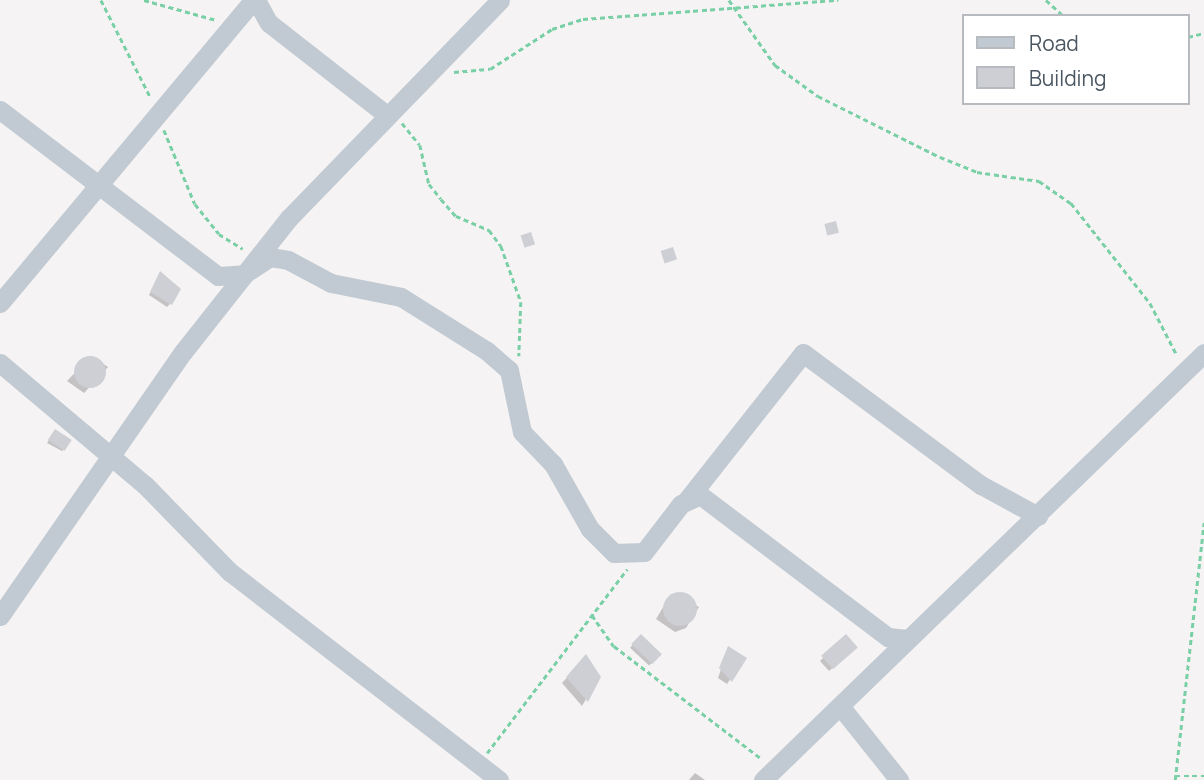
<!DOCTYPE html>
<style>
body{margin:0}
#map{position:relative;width:1204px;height:780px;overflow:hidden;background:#f5f3f3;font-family:Manrope,sans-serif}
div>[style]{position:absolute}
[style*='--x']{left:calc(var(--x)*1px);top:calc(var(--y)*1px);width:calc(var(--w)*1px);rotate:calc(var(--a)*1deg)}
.shadow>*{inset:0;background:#0003;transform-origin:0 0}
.building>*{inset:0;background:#cdcfd5;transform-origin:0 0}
.round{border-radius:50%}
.path>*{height:2.5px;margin-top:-1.25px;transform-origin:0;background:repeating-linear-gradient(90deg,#7ad0a6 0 5px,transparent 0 8.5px)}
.minor>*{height:19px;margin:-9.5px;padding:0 9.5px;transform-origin:9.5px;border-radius:9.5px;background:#c1cad2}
span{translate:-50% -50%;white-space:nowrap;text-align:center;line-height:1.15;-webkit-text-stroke:5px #fff;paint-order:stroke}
.legend{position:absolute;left:962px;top:14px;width:228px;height:91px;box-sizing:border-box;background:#fff;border:2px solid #b7bbc0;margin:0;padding:9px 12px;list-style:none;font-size:21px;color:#4a5661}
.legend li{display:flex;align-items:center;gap:14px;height:35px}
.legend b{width:35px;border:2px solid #b7bbc0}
</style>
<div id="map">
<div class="shadow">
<div style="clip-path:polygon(160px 274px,170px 304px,167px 307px,149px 295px)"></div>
<div style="clip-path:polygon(91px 356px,108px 367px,84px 393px,67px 381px)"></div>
<div style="clip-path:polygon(53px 434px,65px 449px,62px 451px,47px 443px)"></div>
<div style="clip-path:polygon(671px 594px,699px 607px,686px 628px,675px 632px,656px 619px)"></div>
<div style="left:641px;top:636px;width:26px;height:16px;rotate:43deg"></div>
<div style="clip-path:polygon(846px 636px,856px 648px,829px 671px,820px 661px)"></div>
<div style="clip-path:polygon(728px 649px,744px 659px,727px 684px,718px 678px)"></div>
<div style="clip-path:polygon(586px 657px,599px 677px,582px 706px,562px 683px)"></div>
<div style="clip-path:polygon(695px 773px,705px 780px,689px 780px)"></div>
</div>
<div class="building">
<div style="left:836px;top:221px;width:12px;height:12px;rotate:76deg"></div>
<div style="left:531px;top:232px;width:13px;height:11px;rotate:72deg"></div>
<div style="left:673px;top:247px;width:13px;height:13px;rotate:72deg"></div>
<div style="clip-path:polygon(160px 271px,181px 289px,172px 305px,150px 292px)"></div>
<div class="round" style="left:74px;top:356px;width:32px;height:32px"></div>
<div style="left:55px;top:429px;width:20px;height:13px;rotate:33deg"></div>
<div class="round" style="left:663px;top:592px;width:34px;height:34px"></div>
<div style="left:641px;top:634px;width:29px;height:14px;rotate:44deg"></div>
<div style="left:846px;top:634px;width:18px;height:33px;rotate:49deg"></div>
<div style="clip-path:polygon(728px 646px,747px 658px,732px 682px,719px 668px)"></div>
<div style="clip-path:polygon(586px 654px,601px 677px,588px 702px,566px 677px)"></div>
</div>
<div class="path">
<div style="--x:101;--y:0;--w:108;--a:63"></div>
<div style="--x:144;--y:0;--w:75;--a:15.5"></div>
<div style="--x:729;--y:0;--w:80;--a:54.7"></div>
<div style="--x:775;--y:65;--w:53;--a:35.8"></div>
<div style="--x:818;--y:96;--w:136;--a:26.6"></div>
<div style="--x:940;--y:157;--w:40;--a:22"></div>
<div style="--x:977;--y:172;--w:63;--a:8.3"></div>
<div style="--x:1039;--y:181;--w:39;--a:35"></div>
<div style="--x:1071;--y:203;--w:127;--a:51.7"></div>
<div style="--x:1150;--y:303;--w:59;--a:62.6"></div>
<div style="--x:1046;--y:0;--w:24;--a:42"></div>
<div style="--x:1188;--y:37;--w:16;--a:-14"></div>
<div style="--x:454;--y:72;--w:36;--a:-5"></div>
<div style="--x:490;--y:69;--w:74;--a:-32.8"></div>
<div style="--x:552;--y:29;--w:33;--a:-18"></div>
<div style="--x:583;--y:19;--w:256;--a:-4.3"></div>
<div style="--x:402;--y:123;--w:28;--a:51"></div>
<div style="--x:420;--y:145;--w:40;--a:77"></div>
<div style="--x:429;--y:184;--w:19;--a:51"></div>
<div style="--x:441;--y:199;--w:23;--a:49"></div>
<div style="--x:456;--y:216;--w:36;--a:23"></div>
<div style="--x:489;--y:230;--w:20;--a:53"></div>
<div style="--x:501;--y:246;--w:59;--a:70.3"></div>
<div style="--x:521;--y:302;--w:54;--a:92.1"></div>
<div style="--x:164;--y:130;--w:80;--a:67.3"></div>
<div style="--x:195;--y:204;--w:38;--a:51"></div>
<div style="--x:219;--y:234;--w:28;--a:32"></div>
<div style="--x:592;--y:615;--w:38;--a:55"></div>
<div style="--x:614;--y:646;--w:186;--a:37.4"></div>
<div style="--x:487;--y:753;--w:231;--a:-52.7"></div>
<div style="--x:1175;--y:776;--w:29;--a:0"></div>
<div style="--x:1175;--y:780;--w:259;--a:-83.6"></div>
</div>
<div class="minor">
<div style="--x:256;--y:0;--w:26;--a:61"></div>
<div style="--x:269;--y:23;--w:146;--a:38"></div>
<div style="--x:0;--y:110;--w:274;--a:37.3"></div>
<div style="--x:218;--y:276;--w:26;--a:-4"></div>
<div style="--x:244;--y:274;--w:31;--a:-33"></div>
<div style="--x:270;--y:257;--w:18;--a:9"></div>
<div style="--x:288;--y:260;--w:49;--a:28.1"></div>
<div style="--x:331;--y:283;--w:71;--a:11.3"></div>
<div style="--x:401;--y:297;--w:102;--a:32.1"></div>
<div style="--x:487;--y:351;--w:29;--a:41"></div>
<div style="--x:509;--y:370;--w:63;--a:78.2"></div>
<div style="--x:522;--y:432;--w:45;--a:45.9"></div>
<div style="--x:553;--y:464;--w:75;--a:60.4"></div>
<div style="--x:590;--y:529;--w:34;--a:45"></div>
<div style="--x:614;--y:553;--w:30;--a:-2"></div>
<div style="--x:644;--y:552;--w:61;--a:-52.4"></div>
<div style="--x:681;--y:504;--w:21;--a:-25"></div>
<div style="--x:700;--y:495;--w:236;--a:37.1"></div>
<div style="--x:888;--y:637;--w:19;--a:6"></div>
<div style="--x:0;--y:303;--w:395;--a:-50.1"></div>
<div style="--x:0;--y:363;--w:189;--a:40.1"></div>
<div style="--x:145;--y:485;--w:122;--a:45.7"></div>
<div style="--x:230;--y:572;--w:340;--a:37.7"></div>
<div style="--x:687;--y:500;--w:187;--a:-51.7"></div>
<div style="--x:803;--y:353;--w:222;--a:36.6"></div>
<div style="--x:981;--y:485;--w:65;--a:28.5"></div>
<div style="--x:0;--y:616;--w:321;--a:-55.3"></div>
<div style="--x:183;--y:352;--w:171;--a:-51.7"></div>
<div style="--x:289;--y:218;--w:303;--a:-45.9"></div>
<div style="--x:840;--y:706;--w:95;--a:51.4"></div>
<div style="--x:763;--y:780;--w:614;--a:-44.08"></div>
</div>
<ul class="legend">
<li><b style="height:9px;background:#c1cad2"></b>Road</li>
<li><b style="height:19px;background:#cdcfd5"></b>Building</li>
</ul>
</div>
